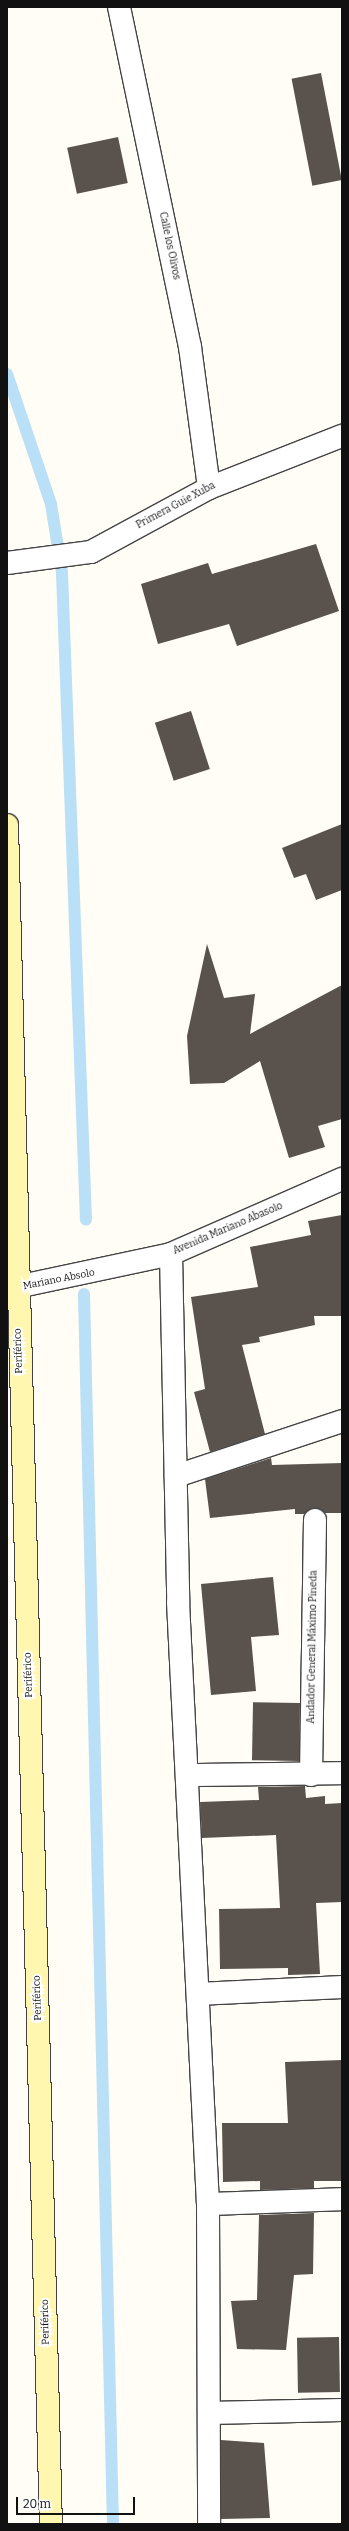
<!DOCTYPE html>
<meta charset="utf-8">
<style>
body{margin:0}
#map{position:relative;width:349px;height:2531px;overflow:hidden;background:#fffdf5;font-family:Bitter,serif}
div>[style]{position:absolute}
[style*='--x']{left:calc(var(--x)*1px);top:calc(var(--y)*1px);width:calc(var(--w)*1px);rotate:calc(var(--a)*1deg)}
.stream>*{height:12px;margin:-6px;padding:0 6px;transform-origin:6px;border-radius:6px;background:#b9e0f7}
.building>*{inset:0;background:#5a524d;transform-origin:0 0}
.roads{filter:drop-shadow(1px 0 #444) drop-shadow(-1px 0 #444) drop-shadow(0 1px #444) drop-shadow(0 -1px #444)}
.minor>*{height:22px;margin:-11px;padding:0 11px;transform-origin:11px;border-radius:11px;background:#fff}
.tertiary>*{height:22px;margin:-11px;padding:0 11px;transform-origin:11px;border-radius:11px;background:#fff}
.secondary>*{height:22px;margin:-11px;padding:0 11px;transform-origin:11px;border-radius:11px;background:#fff6b0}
span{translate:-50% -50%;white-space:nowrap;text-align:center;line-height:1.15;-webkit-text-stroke:4px #fff;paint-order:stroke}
.street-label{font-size:10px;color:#111}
.frame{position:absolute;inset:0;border:8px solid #111;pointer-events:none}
.scale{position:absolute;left:16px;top:2497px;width:119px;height:18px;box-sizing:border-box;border:2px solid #111;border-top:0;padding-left:5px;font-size:12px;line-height:14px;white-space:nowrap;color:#111;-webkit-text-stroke:3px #fff;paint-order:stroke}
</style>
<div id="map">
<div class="stream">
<div style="--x:7;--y:374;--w:137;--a:71.3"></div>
<div style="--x:51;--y:504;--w:70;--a:80.9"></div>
<div style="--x:62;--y:573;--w:647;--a:87.88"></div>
<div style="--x:84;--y:1294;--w:1230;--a:88.65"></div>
</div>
<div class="building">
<div style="left:321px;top:73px;width:109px;height:30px;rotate:79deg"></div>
<div style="left:118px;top:137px;width:47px;height:52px;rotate:78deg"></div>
<div style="clip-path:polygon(316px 544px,339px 611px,237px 646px,229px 624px,158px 644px,141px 584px,208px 563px,212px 574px)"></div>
<div style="left:191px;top:711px;width:61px;height:38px;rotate:72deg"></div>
<div style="clip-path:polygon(342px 824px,342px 890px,316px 900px,306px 874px,294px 878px,282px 848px)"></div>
<div style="clip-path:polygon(207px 944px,224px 998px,255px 994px,250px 1034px,342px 985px,342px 1119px,318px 1126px,325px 1147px,289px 1158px,260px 1061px,224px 1083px,190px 1084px,187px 1036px)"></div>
<div style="clip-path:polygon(342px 1215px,342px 1316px,314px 1316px,315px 1325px,259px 1337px,260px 1342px,242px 1345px,265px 1434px,210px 1452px,194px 1392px,205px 1389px,191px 1297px,258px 1287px,250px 1247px,311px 1235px,308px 1221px)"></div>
<div style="clip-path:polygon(271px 1458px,272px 1465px,342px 1463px,342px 1513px,325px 1513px,315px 1508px,304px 1514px,295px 1514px,295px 1509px,210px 1518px,205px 1479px)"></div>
<div style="clip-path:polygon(273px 1577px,279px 1635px,251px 1637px,256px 1691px,211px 1695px,201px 1584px)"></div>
<div style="left:300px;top:1703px;width:58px;height:47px;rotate:91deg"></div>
<div style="clip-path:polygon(305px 1786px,306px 1798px,325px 1796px,325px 1804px,342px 1803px,342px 1902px,316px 1903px,320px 1974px,288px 1975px,288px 1968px,220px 1969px,219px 1909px,280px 1908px,276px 1835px,202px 1838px,200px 1802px,259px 1800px,258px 1787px)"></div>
<div style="clip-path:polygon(342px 2060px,342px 2181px,314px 2181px,314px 2188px,260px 2190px,260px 2181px,223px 2182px,222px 2123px,288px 2123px,285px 2062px)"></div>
<div style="clip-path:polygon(314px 2213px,313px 2274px,294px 2275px,286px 2350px,237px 2349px,231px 2301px,257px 2300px,259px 2215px)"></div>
<div style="left:339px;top:2337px;width:55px;height:42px;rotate:89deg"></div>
<div style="clip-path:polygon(221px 2440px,264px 2443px,270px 2518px,221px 2519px)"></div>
</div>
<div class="roads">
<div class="minor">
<div style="--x:119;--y:7;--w:347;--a:78.2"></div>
<div style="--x:190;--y:347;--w:142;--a:82.3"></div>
<div style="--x:7;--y:563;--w:85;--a:-7.5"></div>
<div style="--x:91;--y:552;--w:134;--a:-28.5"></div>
<div style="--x:209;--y:488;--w:143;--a:-21.4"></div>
<div style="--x:171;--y:1254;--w:348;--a:88.8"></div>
<div style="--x:178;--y:1602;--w:603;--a:87.15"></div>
<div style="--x:208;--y:2204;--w:320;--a:89.8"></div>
<div style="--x:176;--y:1476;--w:175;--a:-18.3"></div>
<div style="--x:187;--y:1775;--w:155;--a:-0.7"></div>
<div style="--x:311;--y:1775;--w:255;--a:-89.1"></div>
<div style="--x:198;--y:1994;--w:144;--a:-2.8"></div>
<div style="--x:208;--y:2204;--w:134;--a:-2.1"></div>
<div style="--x:209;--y:2413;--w:133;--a:-1.3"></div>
</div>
<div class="tertiary">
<div style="--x:7;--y:1289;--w:168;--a:-12"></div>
<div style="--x:171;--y:1254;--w:187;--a:-23.7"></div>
</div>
<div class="secondary">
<div style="--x:7;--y:825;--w:1700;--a:88.52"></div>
</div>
</div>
<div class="street-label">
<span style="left:169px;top:246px;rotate:78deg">Calle los Olivos</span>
<span style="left:176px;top:506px;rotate:-28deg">Primera Guie Xuba</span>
<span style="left:228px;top:1229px;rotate:-23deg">Avenida Mariano Abasolo</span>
<span style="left:59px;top:1280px;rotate:-11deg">Mariano Absolo</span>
<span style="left:19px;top:1351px;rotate:-92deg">Periférico</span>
<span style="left:313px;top:1647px;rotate:-89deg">Andador General Máximo Pineda</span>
<span style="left:29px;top:1675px;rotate:-92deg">Periférico</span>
<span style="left:38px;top:1998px;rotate:-92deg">Periférico</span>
<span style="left:46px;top:2322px;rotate:-91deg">Periférico</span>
</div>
<div class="frame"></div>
<div class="scale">20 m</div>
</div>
